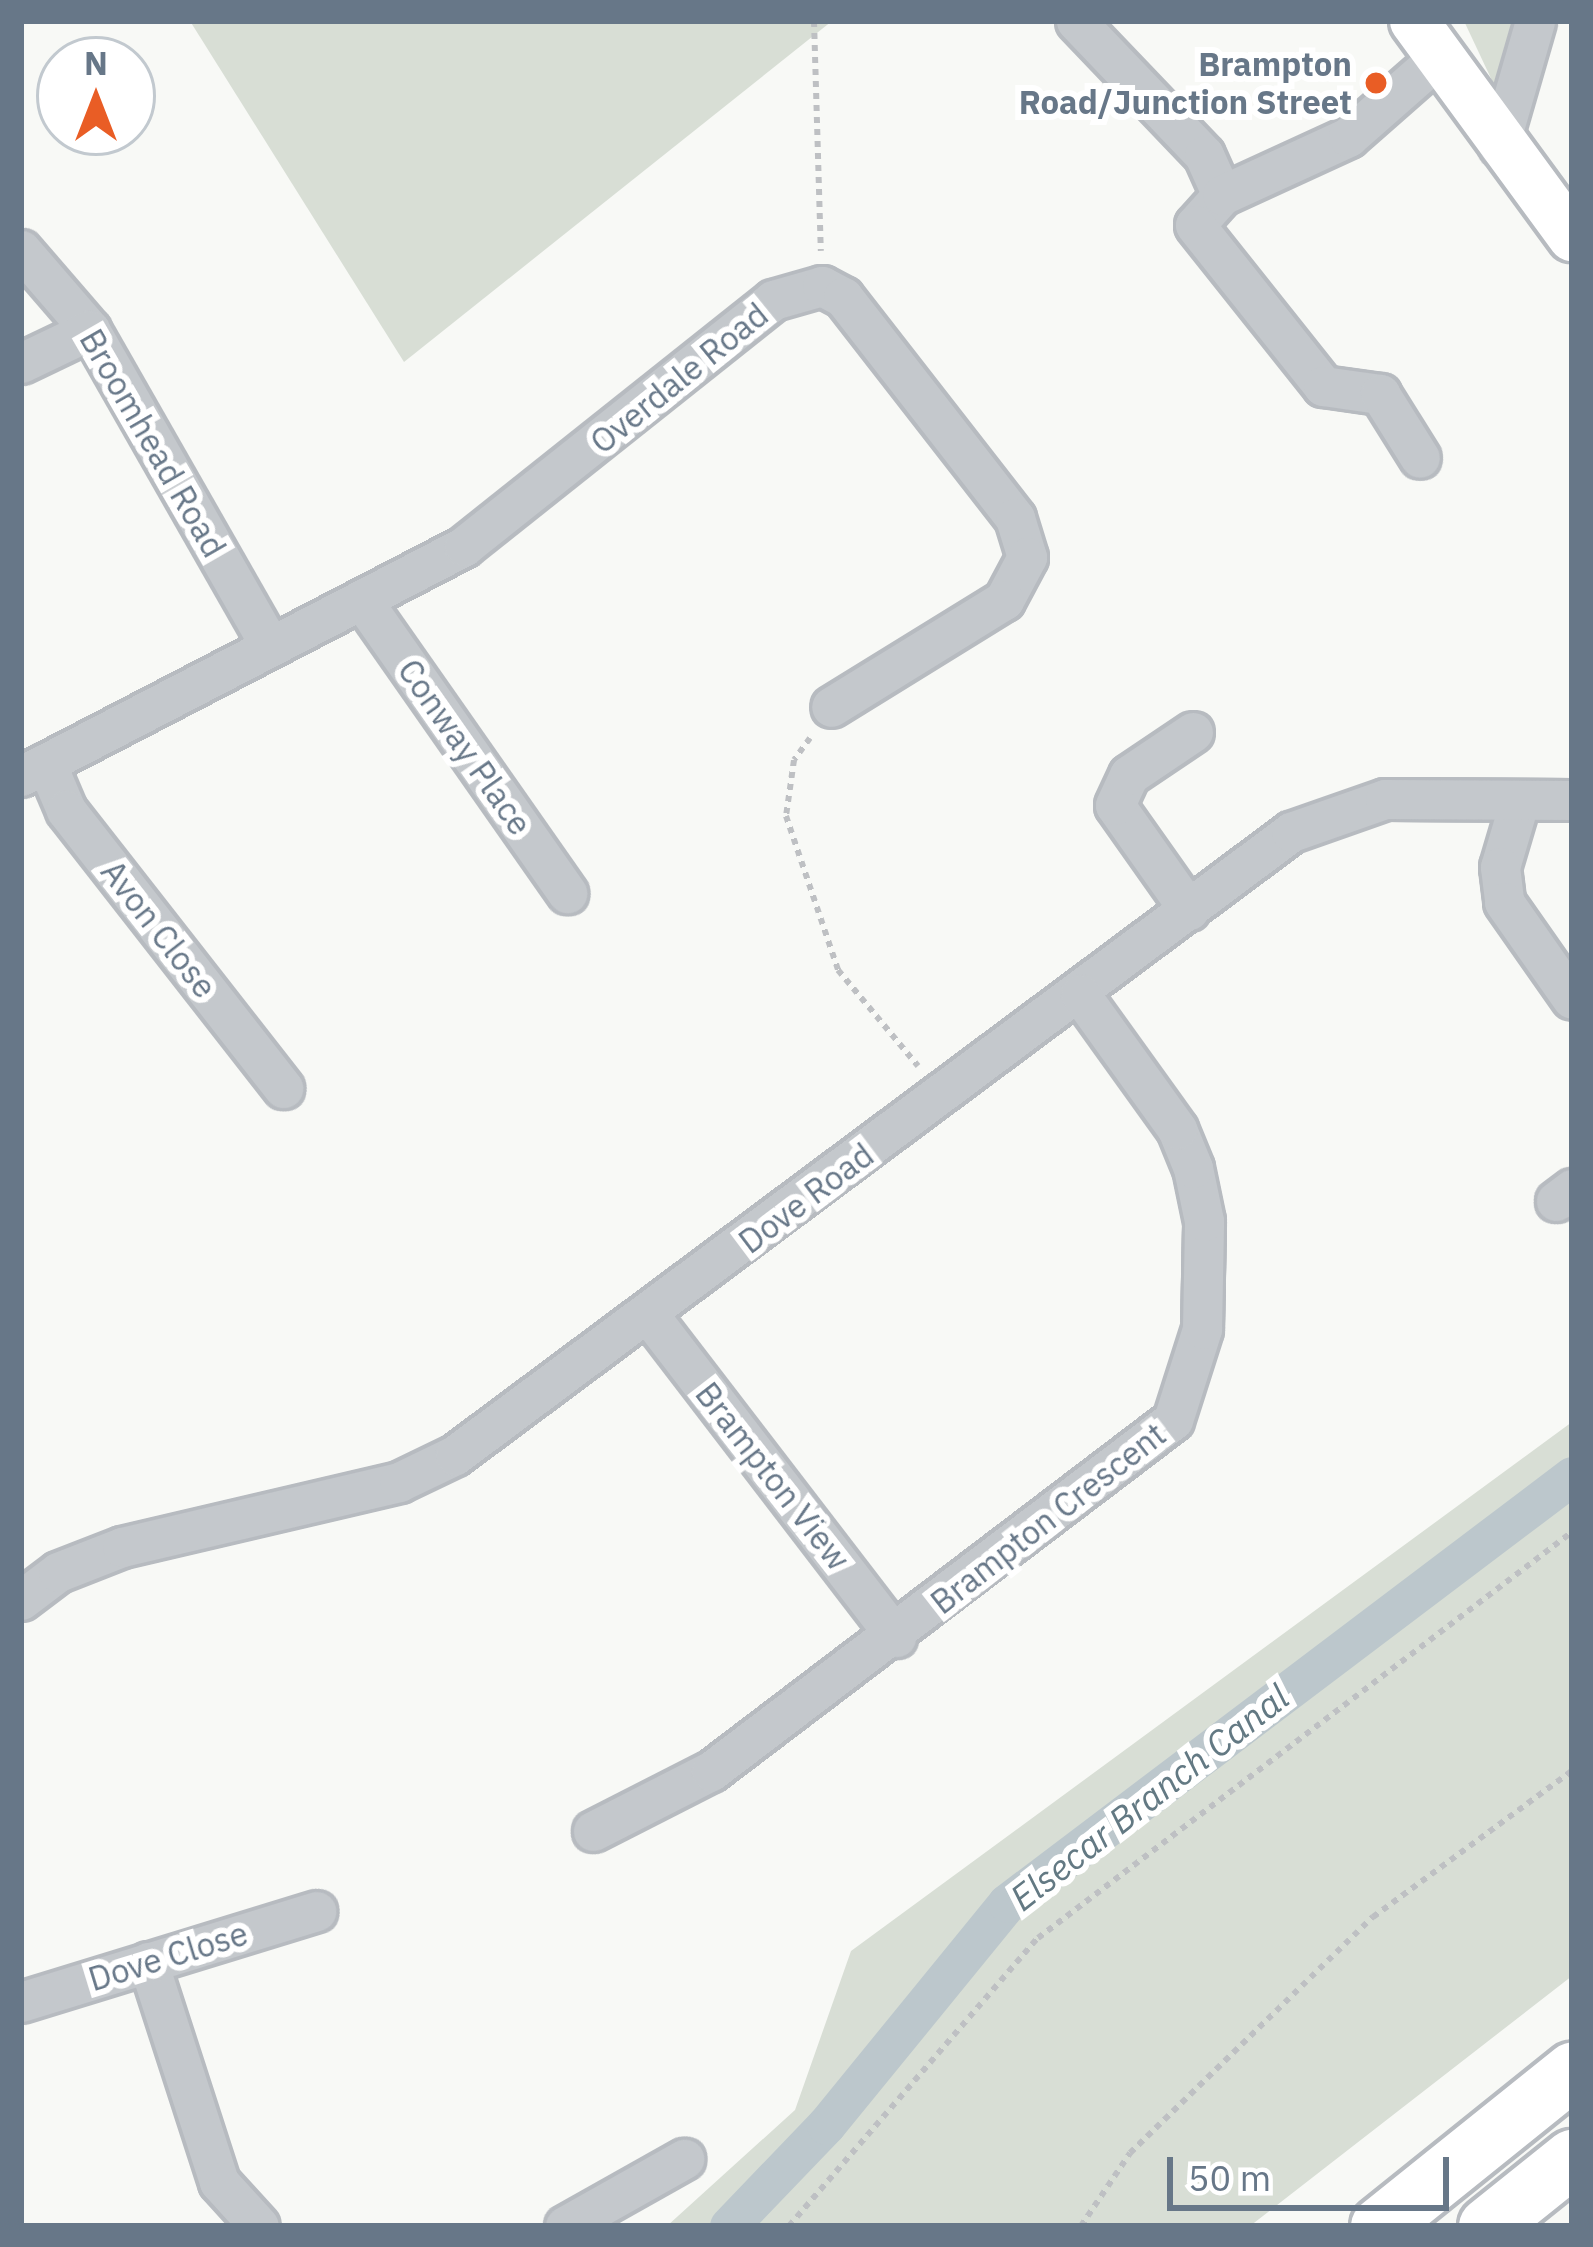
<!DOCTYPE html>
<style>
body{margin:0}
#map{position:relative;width:1593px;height:2247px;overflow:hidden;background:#f8f9f6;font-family:"IBM Plex Sans",sans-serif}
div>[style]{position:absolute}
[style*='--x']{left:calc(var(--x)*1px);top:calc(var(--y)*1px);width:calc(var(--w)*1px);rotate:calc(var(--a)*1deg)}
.green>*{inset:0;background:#d8ded5}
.canal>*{height:39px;margin:-19.5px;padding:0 19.5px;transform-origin:19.5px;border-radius:19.5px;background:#bcc7cc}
.path>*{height:6px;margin-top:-3px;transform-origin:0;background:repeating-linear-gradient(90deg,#bec0c3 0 6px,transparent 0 12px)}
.roads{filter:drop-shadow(3px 0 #b7bbc0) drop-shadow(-3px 0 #b7bbc0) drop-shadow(0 3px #b7bbc0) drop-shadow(0 -3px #b7bbc0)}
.minor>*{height:39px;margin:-19.5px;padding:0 19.5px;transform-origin:19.5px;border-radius:19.5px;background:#c4c8cc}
.major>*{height:48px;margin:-24px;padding:0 24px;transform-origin:24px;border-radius:24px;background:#fff}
.highway>*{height:57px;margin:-28.5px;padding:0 28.5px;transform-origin:28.5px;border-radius:28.5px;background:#fff}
.dots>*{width:33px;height:33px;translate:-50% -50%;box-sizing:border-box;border:6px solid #fff;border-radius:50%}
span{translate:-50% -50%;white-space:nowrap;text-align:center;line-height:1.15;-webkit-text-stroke:12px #fff;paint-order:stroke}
.poi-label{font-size:33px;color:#677788;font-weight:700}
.right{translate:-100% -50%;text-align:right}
.street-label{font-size:33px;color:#677788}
.water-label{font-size:36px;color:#637983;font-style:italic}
.frame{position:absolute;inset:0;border:24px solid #677788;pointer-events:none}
.north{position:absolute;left:36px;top:36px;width:120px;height:120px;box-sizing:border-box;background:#fff;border:3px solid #c2c9cf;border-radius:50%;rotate:0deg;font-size:33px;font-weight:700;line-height:48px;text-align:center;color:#677788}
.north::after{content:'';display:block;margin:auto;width:42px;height:54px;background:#e95d25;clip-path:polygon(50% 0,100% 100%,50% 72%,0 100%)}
.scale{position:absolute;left:1167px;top:2157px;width:282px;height:54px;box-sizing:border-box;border:6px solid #677788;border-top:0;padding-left:15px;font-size:36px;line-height:42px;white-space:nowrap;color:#677788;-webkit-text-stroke:9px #fff;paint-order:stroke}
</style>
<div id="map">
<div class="green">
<div style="clip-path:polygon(190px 21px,832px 21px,404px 362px)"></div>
<div style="clip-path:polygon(1464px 21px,1554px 21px,1519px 138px)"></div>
<div style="clip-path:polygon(1572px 1422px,1572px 1976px,1250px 2226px,667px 2226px,795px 2110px,851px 1951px)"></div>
</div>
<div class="canal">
<div style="--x:729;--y:2226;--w:140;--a:-46.2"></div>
<div style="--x:826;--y:2125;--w:286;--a:-50.8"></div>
<div style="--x:1007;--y:1903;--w:708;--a:-37.08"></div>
</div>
<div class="path">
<div style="--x:814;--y:21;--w:230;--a:88.3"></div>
<div style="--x:810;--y:738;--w:27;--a:126"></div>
<div style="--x:794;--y:760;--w:57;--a:98.1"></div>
<div style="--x:786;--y:816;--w:163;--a:71.3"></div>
<div style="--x:838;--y:970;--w:125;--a:50.2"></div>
<div style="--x:789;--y:2226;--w:381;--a:-49.2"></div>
<div style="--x:1038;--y:1938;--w:671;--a:-37.25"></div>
<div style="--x:1081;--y:2226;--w:88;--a:-56.1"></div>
<div style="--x:1130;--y:2153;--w:339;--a:-44.2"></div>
<div style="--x:1373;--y:1917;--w:247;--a:-36.3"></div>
</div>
<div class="roads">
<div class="minor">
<div style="--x:1076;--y:21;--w:185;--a:46.3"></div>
<div style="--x:1204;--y:155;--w:44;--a:65.8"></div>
<div style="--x:1499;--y:146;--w:130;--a:-73.9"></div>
<div style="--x:1222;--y:195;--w:40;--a:132"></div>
<div style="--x:1195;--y:225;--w:206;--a:51.5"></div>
<div style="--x:1323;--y:386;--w:58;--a:8"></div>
<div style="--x:1380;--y:394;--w:75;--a:58"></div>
<div style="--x:1222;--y:195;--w:139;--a:-24.7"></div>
<div style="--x:1348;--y:137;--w:120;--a:-41.3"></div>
<div style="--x:21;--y:250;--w:106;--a:49.2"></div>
<div style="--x:90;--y:330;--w:364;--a:60.3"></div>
<div style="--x:21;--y:363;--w:76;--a:-25.6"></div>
<div style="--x:362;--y:600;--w:358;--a:55"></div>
<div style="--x:46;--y:763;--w:51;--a:66.9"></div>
<div style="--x:66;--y:810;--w:353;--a:52"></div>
<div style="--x:21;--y:776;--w:499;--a:-27.4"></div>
<div style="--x:464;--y:546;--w:395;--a:-38.5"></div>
<div style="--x:773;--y:300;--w:51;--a:-15.9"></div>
<div style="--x:822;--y:286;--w:24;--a:28"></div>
<div style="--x:843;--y:297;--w:280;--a:52.1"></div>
<div style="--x:1015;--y:518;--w:41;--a:72.9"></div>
<div style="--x:1027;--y:557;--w:49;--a:118.1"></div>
<div style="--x:1004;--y:600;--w:203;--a:148.3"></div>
<div style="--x:1519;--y:803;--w:67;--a:106.5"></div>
<div style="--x:1500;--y:867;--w:35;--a:83"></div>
<div style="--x:1504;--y:902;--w:118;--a:55"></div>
<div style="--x:1189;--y:910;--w:128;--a:-125.2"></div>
<div style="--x:1115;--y:805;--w:33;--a:-65"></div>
<div style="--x:1129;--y:775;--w:77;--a:-33.9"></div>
<div style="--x:1556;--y:1201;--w:20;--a:-37"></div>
<div style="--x:649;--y:1315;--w:406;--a:52.5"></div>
<div style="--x:21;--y:1600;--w:46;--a:-37.1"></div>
<div style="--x:58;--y:1572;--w:69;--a:-21.3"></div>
<div style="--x:122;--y:1547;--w:285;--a:-13.2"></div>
<div style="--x:399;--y:1482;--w:62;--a:-25.7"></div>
<div style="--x:455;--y:1455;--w:1043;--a:-36.69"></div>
<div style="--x:1291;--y:832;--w:100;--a:-19.3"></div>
<div style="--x:1385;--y:799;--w:187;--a:0.3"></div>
<div style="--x:593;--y:1831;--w:132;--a:-27"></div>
<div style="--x:711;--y:1771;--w:580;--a:-37.23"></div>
<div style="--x:1173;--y:1420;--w:96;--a:-72.3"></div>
<div style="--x:1202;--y:1329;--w:108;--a:-88.9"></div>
<div style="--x:1204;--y:1221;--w:54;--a:-101.7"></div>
<div style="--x:1193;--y:1168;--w:42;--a:-112.3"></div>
<div style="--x:1177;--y:1129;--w:166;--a:-125.7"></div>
<div style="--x:148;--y:1962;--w:231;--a:72.1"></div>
<div style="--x:219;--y:2182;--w:59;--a:47.7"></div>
<div style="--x:21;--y:2002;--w:309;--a:-17.1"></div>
<div style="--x:565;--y:2226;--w:137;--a:-29.4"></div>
</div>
<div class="major">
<div style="--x:1414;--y:21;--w:268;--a:53.8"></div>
</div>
<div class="highway">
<div style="--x:1379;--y:2226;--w:248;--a:-38.8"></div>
<div style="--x:1487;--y:2226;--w:109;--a:-38.7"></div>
</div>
</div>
<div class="dots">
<div style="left:1376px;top:83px;background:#e95d25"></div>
</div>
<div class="poi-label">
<span class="right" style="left:1352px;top:83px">Brampton<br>Road/Junction Street</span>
</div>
<div class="street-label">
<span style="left:679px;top:378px;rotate:-39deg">Overdale Road</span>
<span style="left:153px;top:443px;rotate:60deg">Broomhead Road</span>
<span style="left:465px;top:747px;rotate:55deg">Conway Place</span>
<span style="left:159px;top:929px;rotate:52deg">Avon Close</span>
<span style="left:806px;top:1198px;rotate:-37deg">Dove Road</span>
<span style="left:773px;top:1476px;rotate:52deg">Brampton View</span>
<span style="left:1048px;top:1518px;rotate:-38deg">Brampton Crescent</span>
<span style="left:168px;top:1956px;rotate:-17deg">Dove Close</span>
</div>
<div class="water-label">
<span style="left:1149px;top:1797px;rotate:-38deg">Elsecar Branch Canal</span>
</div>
<div class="frame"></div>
<div class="north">N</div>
<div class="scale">50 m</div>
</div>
